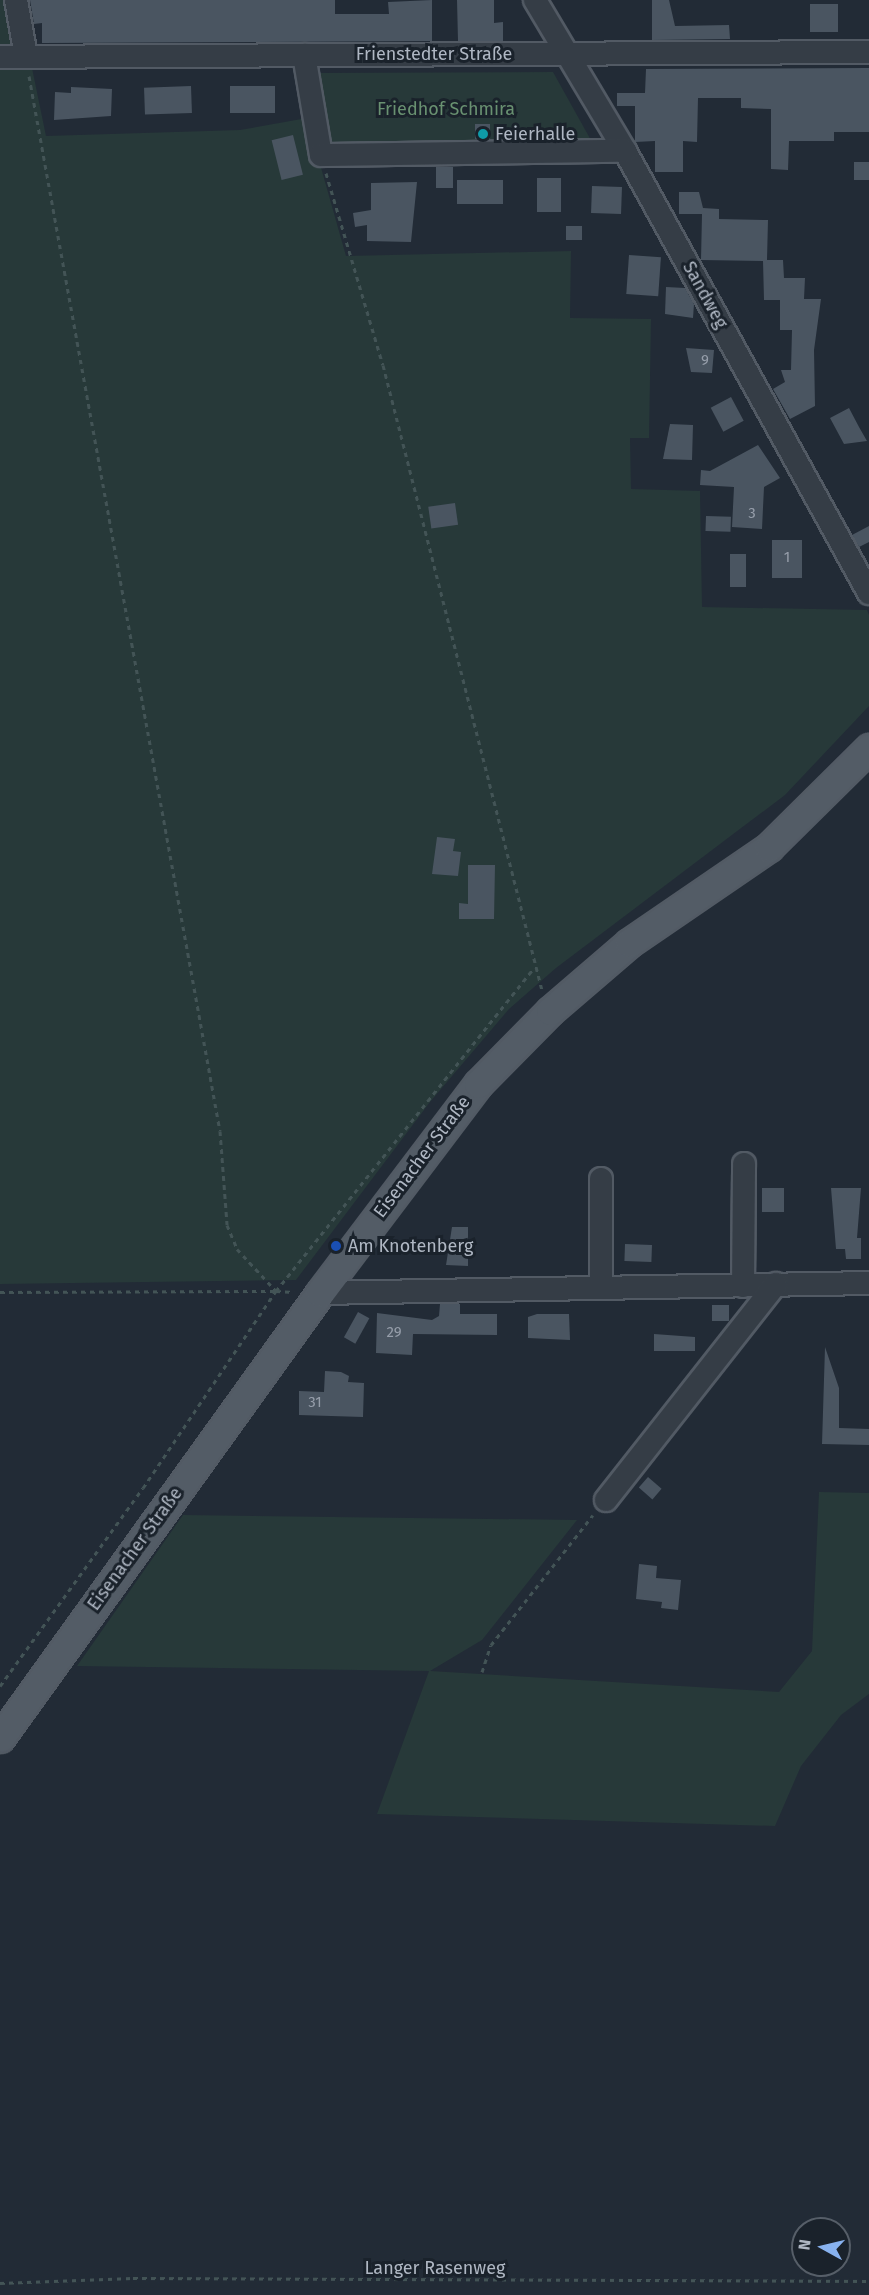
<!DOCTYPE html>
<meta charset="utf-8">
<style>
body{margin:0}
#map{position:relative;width:869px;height:2295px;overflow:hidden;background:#222b36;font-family:"Fira Sans",sans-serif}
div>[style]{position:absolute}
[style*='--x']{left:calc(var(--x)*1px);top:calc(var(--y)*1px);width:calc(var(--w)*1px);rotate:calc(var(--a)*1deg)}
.green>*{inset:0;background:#273939}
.building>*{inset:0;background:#4a5561;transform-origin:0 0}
.path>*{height:3px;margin-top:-1.5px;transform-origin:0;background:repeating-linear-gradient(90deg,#435456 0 4.5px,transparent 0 9px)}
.roads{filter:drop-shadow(2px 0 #525a64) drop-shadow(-2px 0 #525a64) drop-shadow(0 2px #525a64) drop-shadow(0 -2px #525a64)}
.minor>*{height:22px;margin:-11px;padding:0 11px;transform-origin:11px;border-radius:11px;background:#353d46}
.major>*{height:27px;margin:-13.5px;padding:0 13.5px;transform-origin:13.5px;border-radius:13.5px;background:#535c66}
.dots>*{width:16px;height:16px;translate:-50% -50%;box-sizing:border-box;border:3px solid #1a222b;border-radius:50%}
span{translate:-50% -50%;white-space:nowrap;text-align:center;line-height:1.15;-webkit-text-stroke:6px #1a222b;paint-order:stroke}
.number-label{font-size:15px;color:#969eaa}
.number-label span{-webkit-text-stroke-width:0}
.street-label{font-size:18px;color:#afb7c3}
.park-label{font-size:18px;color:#699171}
.poi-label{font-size:18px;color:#afb7c3}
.left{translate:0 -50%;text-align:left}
.north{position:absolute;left:791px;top:2217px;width:60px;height:60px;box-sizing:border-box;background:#1a222b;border:2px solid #565e68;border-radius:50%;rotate:278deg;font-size:16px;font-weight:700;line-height:24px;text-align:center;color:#afb7c3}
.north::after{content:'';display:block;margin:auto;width:21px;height:27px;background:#88b2ef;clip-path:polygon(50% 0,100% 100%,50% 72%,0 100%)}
</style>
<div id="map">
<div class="green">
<div style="clip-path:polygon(0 0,18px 0,46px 136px,240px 130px,307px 118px,346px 256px,571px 251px,570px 318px,651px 319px,649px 438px,630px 438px,631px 489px,700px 491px,702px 607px,867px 610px,869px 615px,869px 706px,785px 795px,556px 968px,509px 1009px,430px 1102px,296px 1280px,0 1284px)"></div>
<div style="clip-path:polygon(553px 72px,592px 142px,327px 147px,316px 73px)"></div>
<div style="clip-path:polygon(819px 1492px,869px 1493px,869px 1694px,841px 1715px,801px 1766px,775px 1826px,377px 1814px,429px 1671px,77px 1666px,183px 1515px,577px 1520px,482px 1640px,430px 1671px,779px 1692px,812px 1651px)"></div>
</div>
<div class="building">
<div style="clip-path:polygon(30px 0,335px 0,335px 14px,389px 14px,388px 2px,432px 0,432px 41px,42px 43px,42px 23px,34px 24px)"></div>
<div style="clip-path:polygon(457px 0,494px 0,494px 23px,503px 22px,503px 41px,458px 41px)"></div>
<div style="clip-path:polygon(652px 0,669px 0,675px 26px,729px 25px,730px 39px,652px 40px)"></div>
<div style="left:838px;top:4px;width:28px;height:28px;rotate:90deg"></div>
<div style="clip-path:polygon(869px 68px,869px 132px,834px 132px,834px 141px,789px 141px,788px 170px,771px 169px,771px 109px,741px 108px,741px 98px,698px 98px,697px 142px,683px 141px,683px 172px,655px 172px,655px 141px,635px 142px,635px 106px,617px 106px,617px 93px,645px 93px,646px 69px)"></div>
<div style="left:191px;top:86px;width:27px;height:47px;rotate:88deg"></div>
<div style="left:230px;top:86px;width:45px;height:27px"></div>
<div style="clip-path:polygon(71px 87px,112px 89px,111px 116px,54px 120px,55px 92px,71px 93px)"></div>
<div style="left:475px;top:124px;width:15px;height:15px"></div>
<div style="left:293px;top:135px;width:41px;height:22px;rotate:76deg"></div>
<div style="left:854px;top:162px;width:15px;height:18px"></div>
<div style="left:436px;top:167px;width:17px;height:21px"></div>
<div style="left:537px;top:178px;width:24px;height:34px"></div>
<div style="left:503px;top:180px;width:24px;height:46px;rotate:90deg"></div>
<div style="clip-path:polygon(417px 182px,411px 242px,367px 241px,367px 225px,355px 227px,353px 213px,371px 210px,371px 183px)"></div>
<div style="left:592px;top:186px;width:30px;height:27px;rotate:2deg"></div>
<div style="clip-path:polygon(679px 192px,699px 192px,703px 208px,719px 209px,719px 219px,768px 220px,767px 260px,783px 260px,784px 278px,805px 278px,804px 299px,821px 299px,814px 350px,815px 406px,790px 419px,773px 389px,785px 382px,781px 370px,791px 370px,792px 330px,780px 330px,780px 300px,764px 300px,763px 261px,701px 260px,702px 214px,679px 214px)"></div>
<div style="left:566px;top:226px;width:16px;height:14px"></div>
<div style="left:629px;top:255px;width:32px;height:39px;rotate:4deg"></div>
<div style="clip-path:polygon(666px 287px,685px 288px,694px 304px,693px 318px,665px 314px)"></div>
<div style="clip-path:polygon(686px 348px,714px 350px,712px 373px,691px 372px)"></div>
<div style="left:731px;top:397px;width:27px;height:23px;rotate:62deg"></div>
<div style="clip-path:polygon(849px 408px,859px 427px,867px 441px,844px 444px,830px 418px)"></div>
<div style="clip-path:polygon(670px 424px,693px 425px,692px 460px,663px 459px)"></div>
<div style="clip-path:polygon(758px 445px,780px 478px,764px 487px,762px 529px,732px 527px,734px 487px,700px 485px,701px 470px,710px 471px)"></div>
<div style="left:455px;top:503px;width:22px;height:27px;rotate:82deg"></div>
<div style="left:706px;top:516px;width:25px;height:15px;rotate:2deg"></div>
<div style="clip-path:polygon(869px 526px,869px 542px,859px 547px,852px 535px)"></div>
<div style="left:772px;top:540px;width:30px;height:38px"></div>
<div style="left:730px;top:554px;width:16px;height:33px"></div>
<div style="clip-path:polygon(437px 837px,455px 839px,453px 851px,461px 852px,458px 876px,432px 874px)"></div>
<div style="clip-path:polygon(468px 865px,495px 865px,494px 919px,459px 919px,459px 903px,468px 904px)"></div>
<div style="left:762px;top:1188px;width:22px;height:24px"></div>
<div style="clip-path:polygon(831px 1188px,861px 1188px,857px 1238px,861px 1238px,861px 1259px,846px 1259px,845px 1249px,836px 1249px)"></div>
<div style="clip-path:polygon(452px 1227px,468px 1227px,468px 1266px,446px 1265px)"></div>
<div style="left:625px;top:1244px;width:27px;height:17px;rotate:2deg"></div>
<div style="clip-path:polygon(440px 1304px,460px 1304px,460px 1314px,497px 1314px,497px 1335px,413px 1334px,412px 1355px,376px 1353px,377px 1313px,432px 1320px,439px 1316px)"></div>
<div style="left:712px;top:1305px;width:17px;height:16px"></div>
<div style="left:358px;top:1312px;width:13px;height:29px;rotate:29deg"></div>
<div style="clip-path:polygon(537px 1314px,569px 1314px,570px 1340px,528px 1338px,528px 1317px)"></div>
<div style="clip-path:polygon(654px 1334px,695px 1337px,695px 1351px,654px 1351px)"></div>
<div style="clip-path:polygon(825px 1347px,839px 1388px,839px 1428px,869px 1429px,869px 1445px,822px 1444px)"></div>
<div style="clip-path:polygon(325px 1371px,341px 1372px,349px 1376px,348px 1382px,364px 1383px,363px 1417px,299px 1415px,299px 1391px,324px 1392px)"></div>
<div style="left:648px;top:1477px;width:18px;height:14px;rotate:41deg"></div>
<div style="clip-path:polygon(639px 1564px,657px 1566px,656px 1578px,681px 1580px,678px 1610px,661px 1608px,662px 1602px,636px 1599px)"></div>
</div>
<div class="path">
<div style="--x:29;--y:76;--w:1072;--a:79.74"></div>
<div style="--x:220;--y:1131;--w:94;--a:85.7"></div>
<div style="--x:227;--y:1225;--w:26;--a:67"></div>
<div style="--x:237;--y:1249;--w:57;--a:47.1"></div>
<div style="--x:276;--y:1291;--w:18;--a:3"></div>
<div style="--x:326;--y:173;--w:200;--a:73.5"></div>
<div style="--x:383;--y:365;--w:645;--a:75.73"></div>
<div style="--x:0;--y:1292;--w:276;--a:-0.2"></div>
<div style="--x:482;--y:1672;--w:28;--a:-72"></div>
<div style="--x:491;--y:1645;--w:165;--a:-51.9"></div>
<div style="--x:0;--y:1686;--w:244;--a:-54.2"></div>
<div style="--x:143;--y:1488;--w:238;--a:-56"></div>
<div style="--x:276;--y:1291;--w:413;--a:-51.4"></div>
<div style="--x:0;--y:2283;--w:133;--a:-2.2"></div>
<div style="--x:133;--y:2278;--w:736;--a:0.23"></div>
</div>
<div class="roads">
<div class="minor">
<div style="--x:16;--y:0;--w:57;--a:79.9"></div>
<div style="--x:535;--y:0;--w:176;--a:59.2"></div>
<div style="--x:625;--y:151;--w:505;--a:61.1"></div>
<div style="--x:304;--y:55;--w:101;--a:80.4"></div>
<div style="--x:321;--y:155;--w:304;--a:-0.8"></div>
<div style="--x:0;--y:57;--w:869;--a:-0.33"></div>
<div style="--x:601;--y:1286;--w:107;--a:-90"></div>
<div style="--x:743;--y:1286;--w:122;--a:-89.5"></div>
<div style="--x:320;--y:1293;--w:549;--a:-1.04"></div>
<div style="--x:606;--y:1500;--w:275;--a:-51.8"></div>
</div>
<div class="major">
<div style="--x:0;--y:1738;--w:548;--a:-54.28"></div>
<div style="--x:320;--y:1293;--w:262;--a:-52.9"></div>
<div style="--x:478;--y:1084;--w:103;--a:-45.4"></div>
<div style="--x:550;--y:1011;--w:104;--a:-40.7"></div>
<div style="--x:629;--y:943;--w:170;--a:-34.4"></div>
<div style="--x:769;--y:847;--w:141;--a:-44.7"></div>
</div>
</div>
<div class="dots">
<div style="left:483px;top:134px;background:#0f9aa8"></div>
<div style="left:336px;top:1246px;background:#1a4fb4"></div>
</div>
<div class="number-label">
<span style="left:705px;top:361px">9</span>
<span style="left:752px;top:514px">3</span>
<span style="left:787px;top:558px">1</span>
<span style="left:394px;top:1333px">29</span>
<span style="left:315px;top:1403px">31</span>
</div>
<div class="street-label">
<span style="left:434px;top:54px">Frienstedter Straße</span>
<span style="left:705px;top:295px;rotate:61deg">Sandweg</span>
<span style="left:422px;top:1157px;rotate:-53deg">Eisenacher Straße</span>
<span style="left:135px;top:1549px;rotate:-54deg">Eisenacher Straße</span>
<span style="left:435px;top:2268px">Langer Rasenweg</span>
</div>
<div class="park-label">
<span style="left:446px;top:109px">Friedhof Schmira</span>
</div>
<div class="poi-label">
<span class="left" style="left:495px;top:134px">Feierhalle</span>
<span class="left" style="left:348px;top:1246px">Am Knotenberg</span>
</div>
<div class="north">N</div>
</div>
